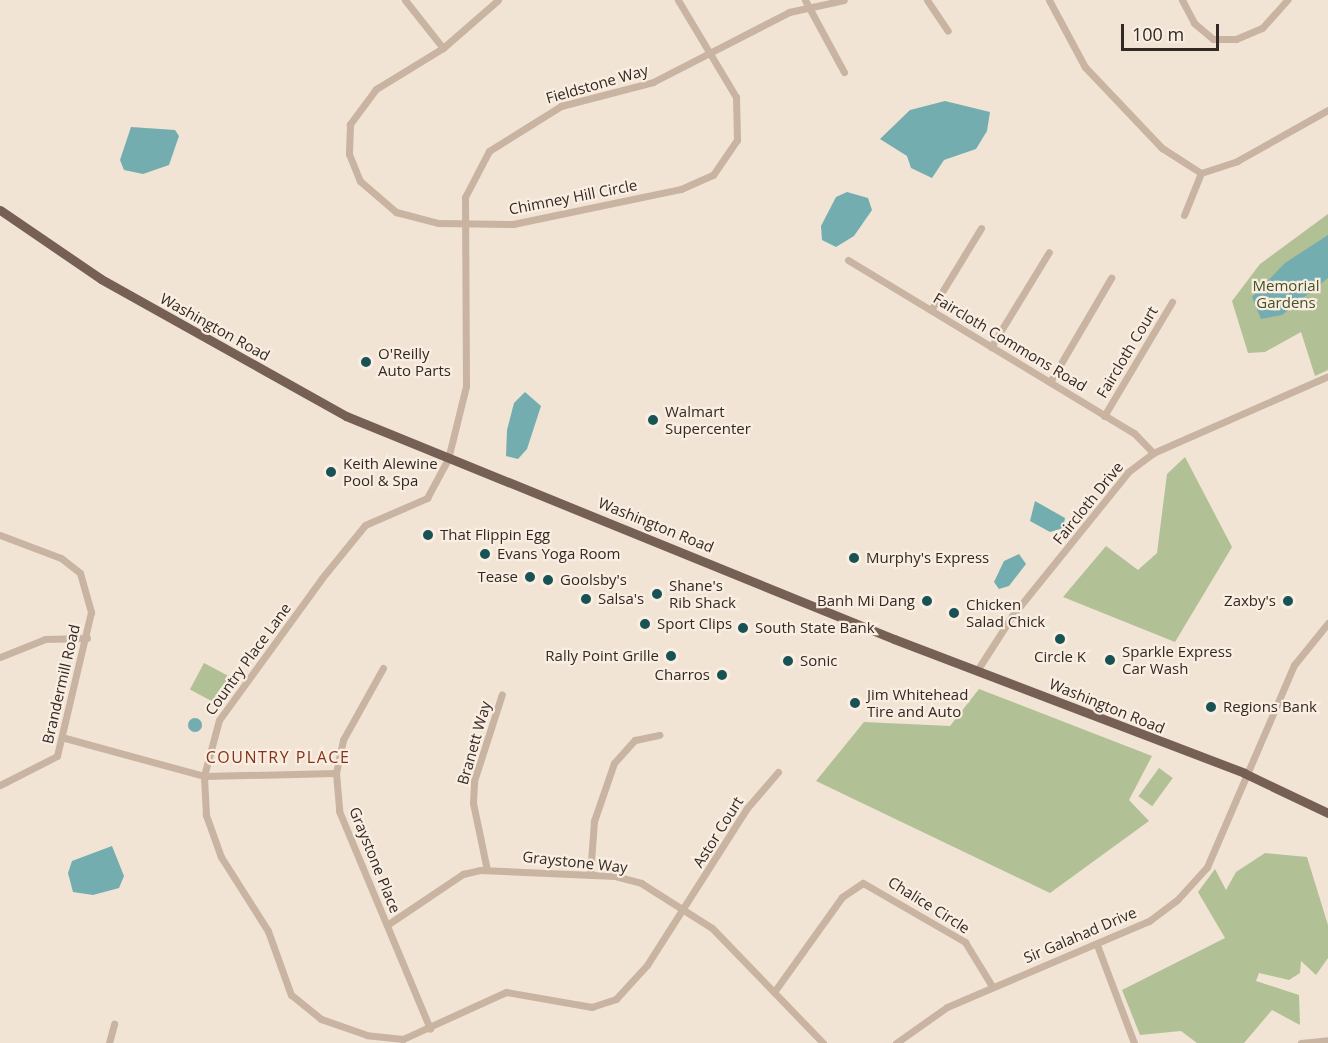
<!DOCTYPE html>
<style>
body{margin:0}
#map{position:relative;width:1328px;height:1043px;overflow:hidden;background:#f1e4d5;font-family:"Open Sans",sans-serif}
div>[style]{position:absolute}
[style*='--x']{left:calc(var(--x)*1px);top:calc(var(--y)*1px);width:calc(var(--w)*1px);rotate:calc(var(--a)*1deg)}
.green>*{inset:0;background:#b2c095;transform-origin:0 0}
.water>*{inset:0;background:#73adaf}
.round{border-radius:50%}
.minor>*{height:7px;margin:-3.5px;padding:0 3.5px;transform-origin:3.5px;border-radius:3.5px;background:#c9b3a1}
.major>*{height:9px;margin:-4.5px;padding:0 4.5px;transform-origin:4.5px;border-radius:4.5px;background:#765f54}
.dots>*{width:16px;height:16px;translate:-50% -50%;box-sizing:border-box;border:3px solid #f9eee1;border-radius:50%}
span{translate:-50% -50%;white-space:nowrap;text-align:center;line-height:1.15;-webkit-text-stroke:4.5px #f9eee1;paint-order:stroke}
.street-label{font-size:15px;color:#332924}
.park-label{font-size:15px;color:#435227}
.poi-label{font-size:15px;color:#332924}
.left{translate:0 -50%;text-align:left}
.right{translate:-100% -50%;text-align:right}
.neighbourhood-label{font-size:16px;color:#84331a;letter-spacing:1.5px}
.scale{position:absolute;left:1121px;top:24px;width:98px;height:27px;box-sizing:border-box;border:3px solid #332924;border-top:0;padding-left:8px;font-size:18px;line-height:21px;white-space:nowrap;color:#332924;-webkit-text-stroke:4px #f9eee1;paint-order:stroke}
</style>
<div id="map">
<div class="green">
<div style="clip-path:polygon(1328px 214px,1328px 370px,1315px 376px,1301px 332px,1265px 352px,1248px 353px,1232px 301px,1260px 264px)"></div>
<div style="clip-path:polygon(1185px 457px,1232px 547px,1175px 642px,1063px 597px,1106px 546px,1138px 570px,1157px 553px,1167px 474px)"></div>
<div style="left:204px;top:663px;width:32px;height:30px;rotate:28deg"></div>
<div style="clip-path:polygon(979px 689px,1152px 756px,1129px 800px,1149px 821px,1050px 893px,816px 781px,864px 722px,950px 726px)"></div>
<div style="left:1159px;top:768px;width:17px;height:35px;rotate:36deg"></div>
<div style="clip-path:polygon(1265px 853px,1307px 857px,1328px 925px,1328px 958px,1316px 975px,1301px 961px,1300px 973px,1289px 980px,1259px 973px,1256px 981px,1299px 995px,1300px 1025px,1272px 1010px,1244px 1043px,1197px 1043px,1181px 1031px,1140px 1035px,1122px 990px,1225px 938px,1198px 892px,1215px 869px,1226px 890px,1236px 872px)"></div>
</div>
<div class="water">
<div style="clip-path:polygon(945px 101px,990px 112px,987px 131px,976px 149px,944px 160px,932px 178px,911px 168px,907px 156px,880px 139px,910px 110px)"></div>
<div style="clip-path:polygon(131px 127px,175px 130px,179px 136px,169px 165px,143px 174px,124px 170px,120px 160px)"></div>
<div style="clip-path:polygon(847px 192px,868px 198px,872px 210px,854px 236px,836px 247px,822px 240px,821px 226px,836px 197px)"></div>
<div style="clip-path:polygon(1328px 235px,1328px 278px,1282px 315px,1261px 319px,1252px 297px,1285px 263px)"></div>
<div style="clip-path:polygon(525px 392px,541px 406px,527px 449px,518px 459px,506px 456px,507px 430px,514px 403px)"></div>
<div style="clip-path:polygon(1035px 501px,1065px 518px,1063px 528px,1050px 532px,1030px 521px)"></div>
<div style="clip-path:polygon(1019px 554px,1026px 564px,1009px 586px,999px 589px,994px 582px,1004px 561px)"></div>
<div class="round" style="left:188px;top:718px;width:14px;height:14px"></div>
<div style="clip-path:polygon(112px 846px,124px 876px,119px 888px,93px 895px,73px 892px,68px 873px,72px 861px)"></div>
</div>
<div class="minor">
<div style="--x:405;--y:0;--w:61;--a:51.6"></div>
<div style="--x:498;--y:0;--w:73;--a:138.9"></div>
<div style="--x:443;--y:48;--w:79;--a:148.5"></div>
<div style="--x:376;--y:89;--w:44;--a:126.6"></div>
<div style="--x:350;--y:124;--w:30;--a:92"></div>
<div style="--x:349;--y:154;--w:29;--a:68"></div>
<div style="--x:360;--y:181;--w:48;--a:40.7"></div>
<div style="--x:396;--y:212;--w:43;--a:14.7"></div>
<div style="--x:438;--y:223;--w:75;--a:0.8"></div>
<div style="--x:513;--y:224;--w:172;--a:-11.8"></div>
<div style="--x:681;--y:189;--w:35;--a:-24"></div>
<div style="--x:713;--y:175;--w:42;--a:-55.6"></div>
<div style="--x:737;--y:140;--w:43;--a:-91.3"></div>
<div style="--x:736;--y:97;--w:113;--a:-120.9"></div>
<div style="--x:805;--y:0;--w:82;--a:61.6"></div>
<div style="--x:927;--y:0;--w:37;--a:56"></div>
<div style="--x:1049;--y:0;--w:76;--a:61.8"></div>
<div style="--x:1085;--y:67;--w:112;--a:46.5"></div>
<div style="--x:1162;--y:148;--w:46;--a:32.7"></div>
<div style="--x:1182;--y:0;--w:26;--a:62"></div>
<div style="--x:1194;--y:23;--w:25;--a:40"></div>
<div style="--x:1213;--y:39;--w:23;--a:0"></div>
<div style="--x:1236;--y:39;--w:28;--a:-23"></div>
<div style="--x:1262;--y:28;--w:38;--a:-48"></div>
<div style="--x:1201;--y:173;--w:38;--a:-18"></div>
<div style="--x:1237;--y:161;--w:104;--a:-29.3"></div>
<div style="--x:1184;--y:215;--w:45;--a:-68"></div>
<div style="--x:848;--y:260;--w:334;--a:31.2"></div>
<div style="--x:1134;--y:433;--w:28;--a:46"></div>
<div style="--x:931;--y:310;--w:96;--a:-58.6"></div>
<div style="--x:991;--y:347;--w:111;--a:-58.6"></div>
<div style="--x:1050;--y:382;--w:121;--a:-59.6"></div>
<div style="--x:1104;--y:416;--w:133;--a:-59.2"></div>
<div style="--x:0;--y:535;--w:65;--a:20.7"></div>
<div style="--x:61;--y:558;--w:24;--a:38"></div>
<div style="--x:80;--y:573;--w:41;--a:74.2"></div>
<div style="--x:91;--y:612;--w:148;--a:103.3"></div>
<div style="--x:57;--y:756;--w:64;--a:153"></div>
<div style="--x:0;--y:657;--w:48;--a:-21.8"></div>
<div style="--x:45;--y:639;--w:42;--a:-1.4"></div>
<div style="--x:383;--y:668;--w:82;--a:119.1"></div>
<div style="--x:343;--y:740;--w:34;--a:102"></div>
<div style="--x:336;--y:773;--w:38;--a:85"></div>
<div style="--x:339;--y:811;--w:236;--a:67.3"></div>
<div style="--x:978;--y:669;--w:63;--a:-57.3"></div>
<div style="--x:1012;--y:616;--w:185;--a:-51.1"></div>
<div style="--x:1128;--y:472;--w:31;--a:-37"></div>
<div style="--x:1153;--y:453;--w:191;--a:-23.7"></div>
<div style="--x:65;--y:738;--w:144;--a:15.3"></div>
<div style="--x:204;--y:776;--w:132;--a:-1.3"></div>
<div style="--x:778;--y:772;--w:48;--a:130.7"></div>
<div style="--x:747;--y:808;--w:186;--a:122.5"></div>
<div style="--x:647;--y:965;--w:46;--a:132.4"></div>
<div style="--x:616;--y:999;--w:25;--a:162"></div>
<div style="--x:592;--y:1007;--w:87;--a:-170.1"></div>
<div style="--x:506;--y:992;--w:113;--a:155.5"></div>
<div style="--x:403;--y:1039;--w:36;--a:-174"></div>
<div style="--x:367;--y:1035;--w:49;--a:-160.8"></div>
<div style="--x:321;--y:1019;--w:38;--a:-141"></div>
<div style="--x:291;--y:995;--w:68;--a:-109.8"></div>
<div style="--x:268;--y:931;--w:88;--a:-122.4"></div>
<div style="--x:221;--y:857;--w:45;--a:-109.7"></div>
<div style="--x:206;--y:815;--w:39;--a:-93"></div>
<div style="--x:204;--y:776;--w:58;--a:-75"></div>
<div style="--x:219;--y:720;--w:175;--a:-54"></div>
<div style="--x:322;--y:578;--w:68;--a:-50.9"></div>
<div style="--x:365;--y:525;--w:68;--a:-23.5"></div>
<div style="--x:427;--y:498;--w:44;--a:-61.7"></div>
<div style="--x:448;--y:459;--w:75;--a:-76.1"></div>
<div style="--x:466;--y:386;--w:189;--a:-90.3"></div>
<div style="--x:465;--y:197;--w:52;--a:-62.4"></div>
<div style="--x:489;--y:151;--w:85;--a:-32"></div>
<div style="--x:561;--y:106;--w:95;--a:-14.6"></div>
<div style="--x:653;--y:82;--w:153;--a:-27.2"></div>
<div style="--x:789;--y:12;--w:56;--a:-12.3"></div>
<div style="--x:487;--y:870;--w:68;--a:-101.8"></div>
<div style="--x:473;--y:803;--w:22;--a:-87"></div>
<div style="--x:474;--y:781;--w:91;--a:-72.2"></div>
<div style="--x:590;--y:875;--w:54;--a:-85.8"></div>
<div style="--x:594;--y:821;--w:61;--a:-71"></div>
<div style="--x:614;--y:763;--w:31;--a:-48"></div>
<div style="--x:635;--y:740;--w:25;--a:-12"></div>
<div style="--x:387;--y:925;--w:92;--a:-33.9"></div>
<div style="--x:463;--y:874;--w:17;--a:-13"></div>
<div style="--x:480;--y:870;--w:135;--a:2.5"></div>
<div style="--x:615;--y:876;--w:27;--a:15"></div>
<div style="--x:641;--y:883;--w:84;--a:32.4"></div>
<div style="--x:712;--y:928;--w:160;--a:46"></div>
<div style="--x:1097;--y:945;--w:105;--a:69.3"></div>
<div style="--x:774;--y:992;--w:117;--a:-54.4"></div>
<div style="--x:842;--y:897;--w:25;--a:-34"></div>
<div style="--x:863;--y:883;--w:118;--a:30"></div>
<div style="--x:965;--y:942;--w:52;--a:58.5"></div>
<div style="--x:109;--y:1043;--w:20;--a:-75"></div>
<div style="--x:896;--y:1043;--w:62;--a:-35.2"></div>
<div style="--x:947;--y:1007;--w:220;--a:-23.1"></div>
<div style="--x:1149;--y:921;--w:36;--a:-37"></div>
<div style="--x:1178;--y:899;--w:43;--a:-47.8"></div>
<div style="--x:1207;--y:867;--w:220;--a:-66.7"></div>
<div style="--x:1294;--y:665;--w:54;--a:-51"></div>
<div style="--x:1301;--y:1043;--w:27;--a:-6"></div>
</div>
<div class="major">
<div style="--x:0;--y:210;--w:122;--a:34.3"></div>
<div style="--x:101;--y:279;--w:281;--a:29.2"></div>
<div style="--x:346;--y:416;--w:592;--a:22.14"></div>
<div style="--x:894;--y:639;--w:375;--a:20.9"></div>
<div style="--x:1244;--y:773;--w:93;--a:25.5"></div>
</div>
<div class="dots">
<div style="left:366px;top:362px;background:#195255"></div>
<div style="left:653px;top:420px;background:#195255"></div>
<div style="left:331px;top:472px;background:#195255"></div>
<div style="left:428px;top:535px;background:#195255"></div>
<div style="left:485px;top:554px;background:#195255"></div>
<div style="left:854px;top:558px;background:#195255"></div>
<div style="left:530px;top:577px;background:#195255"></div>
<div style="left:548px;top:580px;background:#195255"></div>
<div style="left:657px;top:594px;background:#195255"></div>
<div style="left:586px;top:599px;background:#195255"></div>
<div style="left:927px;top:601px;background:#195255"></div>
<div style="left:1288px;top:601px;background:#195255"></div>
<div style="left:954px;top:613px;background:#195255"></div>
<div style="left:645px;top:624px;background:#195255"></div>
<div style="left:743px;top:628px;background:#195255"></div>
<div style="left:1060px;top:639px;background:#195255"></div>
<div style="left:671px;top:656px;background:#195255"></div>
<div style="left:1110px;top:660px;background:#195255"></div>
<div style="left:788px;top:661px;background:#195255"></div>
<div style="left:722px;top:675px;background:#195255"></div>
<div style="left:855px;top:703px;background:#195255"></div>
<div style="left:1211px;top:707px;background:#195255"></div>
</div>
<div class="street-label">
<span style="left:597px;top:84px;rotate:-16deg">Fieldstone Way</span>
<span style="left:573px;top:197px;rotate:-11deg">Chimney Hill Circle</span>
<span style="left:215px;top:327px;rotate:29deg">Washington Road</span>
<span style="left:1010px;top:342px;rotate:31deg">Faircloth Commons Road</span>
<span style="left:1127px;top:352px;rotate:-59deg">Faircloth Court</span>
<span style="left:1088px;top:503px;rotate:-51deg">Faircloth Drive</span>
<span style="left:656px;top:525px;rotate:22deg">Washington Road</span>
<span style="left:248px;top:659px;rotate:-54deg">Country Place Lane</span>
<span style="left:61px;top:684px;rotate:-77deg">Brandermill Road</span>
<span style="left:1107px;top:706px;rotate:22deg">Washington Road</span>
<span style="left:474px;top:743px;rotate:-74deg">Branett Way</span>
<span style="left:718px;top:832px;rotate:-58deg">Astor Court</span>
<span style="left:375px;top:860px;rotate:68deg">Graystone Place</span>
<span style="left:575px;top:862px;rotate:6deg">Graystone Way</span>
<span style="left:929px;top:905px;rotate:32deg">Chalice Circle</span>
<span style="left:1080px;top:935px;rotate:-23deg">Sir Galahad Drive</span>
</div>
<div class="park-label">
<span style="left:1286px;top:294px">Memorial<br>Gardens</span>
</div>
<div class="poi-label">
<span class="left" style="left:378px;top:362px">O'Reilly<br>Auto Parts</span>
<span class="left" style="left:665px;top:420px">Walmart<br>Supercenter</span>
<span class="left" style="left:343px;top:472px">Keith Alewine<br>Pool &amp; Spa</span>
<span class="left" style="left:440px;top:535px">That Flippin Egg</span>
<span class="left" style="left:497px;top:554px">Evans Yoga Room</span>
<span class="left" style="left:866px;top:558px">Murphy's Express</span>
<span class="right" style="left:518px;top:577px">Tease</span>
<span class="left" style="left:560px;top:580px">Goolsby's</span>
<span class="left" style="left:669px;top:594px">Shane's<br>Rib Shack</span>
<span class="left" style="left:598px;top:599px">Salsa's</span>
<span class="right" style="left:915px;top:601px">Banh Mi Dang</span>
<span class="right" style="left:1276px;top:601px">Zaxby's</span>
<span class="left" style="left:966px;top:613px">Chicken<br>Salad Chick</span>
<span class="left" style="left:657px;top:624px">Sport Clips</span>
<span class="left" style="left:755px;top:628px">South State Bank</span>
<span class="left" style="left:1122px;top:660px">Sparkle Express<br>Car Wash</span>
<span class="right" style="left:659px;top:656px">Rally Point Grille</span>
<span style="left:1060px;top:657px">Circle K</span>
<span class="left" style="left:800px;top:661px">Sonic</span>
<span class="right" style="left:710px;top:675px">Charros</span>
<span class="left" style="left:867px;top:703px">Jim Whitehead<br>Tire and Auto</span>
<span class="left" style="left:1223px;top:707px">Regions Bank</span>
</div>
<div class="neighbourhood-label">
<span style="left:278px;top:757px">COUNTRY PLACE</span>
</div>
<div class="scale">100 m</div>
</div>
